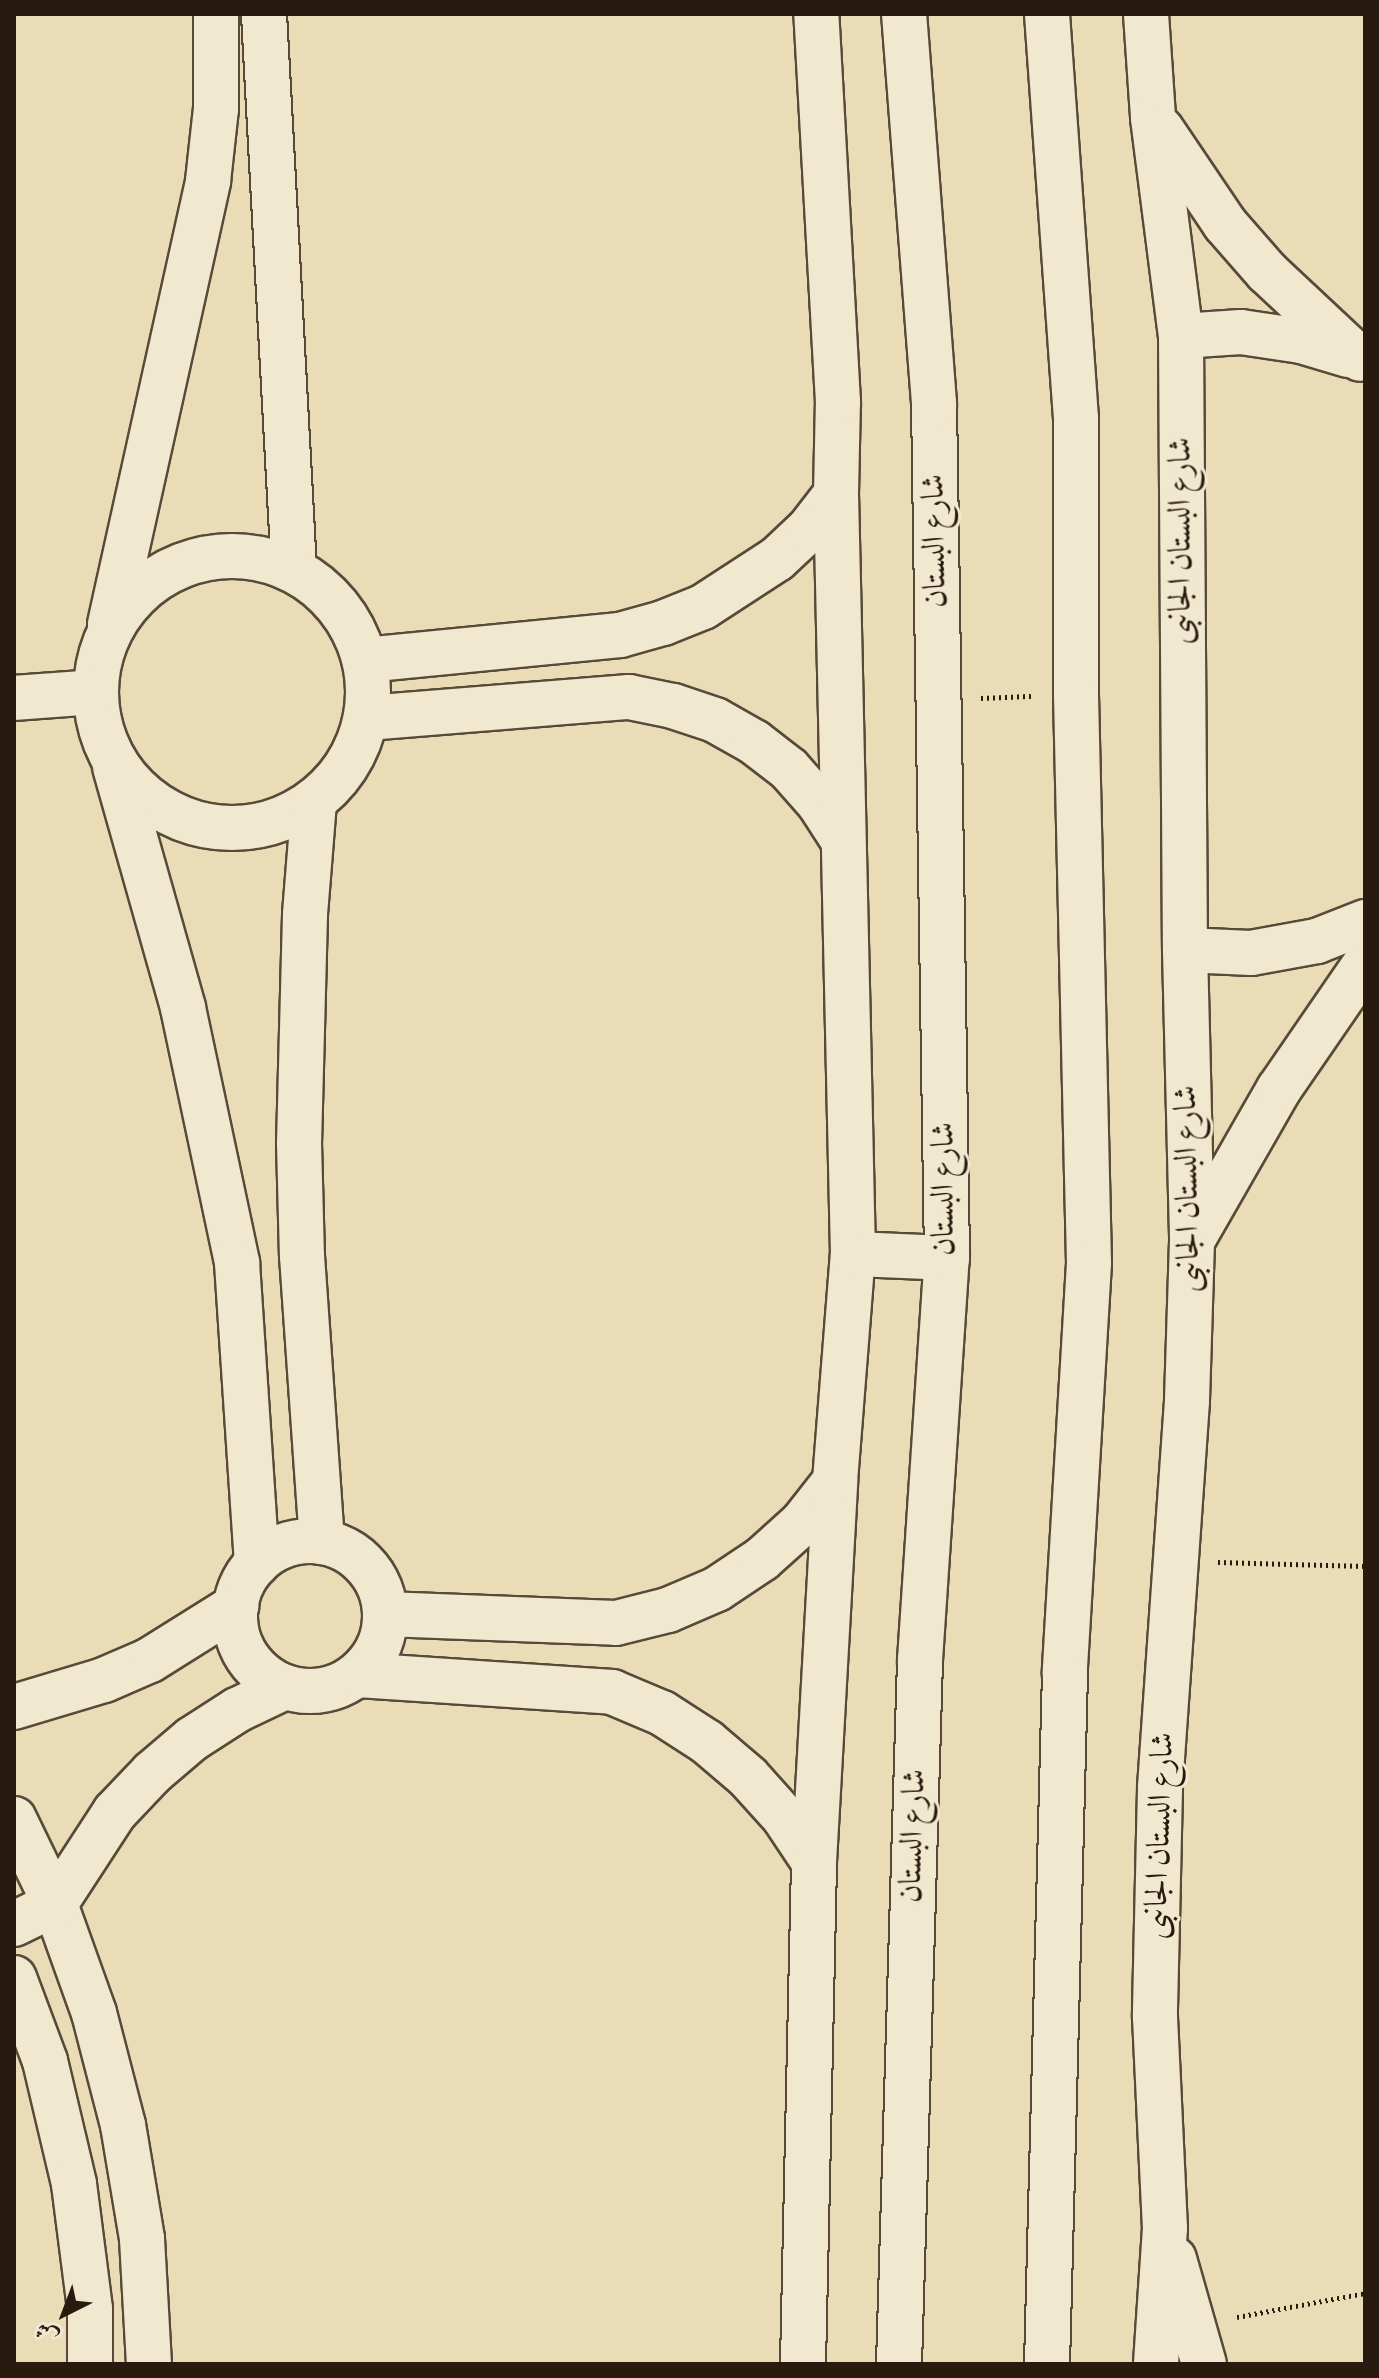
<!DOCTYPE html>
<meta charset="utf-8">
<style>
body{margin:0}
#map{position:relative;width:1379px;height:2378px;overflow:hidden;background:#e9dcb7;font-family:Vollkorn,Amiri,serif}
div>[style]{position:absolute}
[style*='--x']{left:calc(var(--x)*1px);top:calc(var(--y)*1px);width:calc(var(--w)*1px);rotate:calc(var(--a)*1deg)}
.path>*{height:5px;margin-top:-2.5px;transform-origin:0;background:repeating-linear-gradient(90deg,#281a0f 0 2px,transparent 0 6px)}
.roads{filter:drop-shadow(2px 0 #584a39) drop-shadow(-2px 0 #584a39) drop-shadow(0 2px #584a39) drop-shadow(0 -2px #584a39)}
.street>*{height:44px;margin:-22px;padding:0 22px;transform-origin:22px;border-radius:22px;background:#f1e8d0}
.street>.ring{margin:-22px;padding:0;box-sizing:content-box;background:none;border:44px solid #f1e8d0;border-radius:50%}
.secondary>*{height:44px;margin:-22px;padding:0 22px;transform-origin:22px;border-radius:22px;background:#f1e8d0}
span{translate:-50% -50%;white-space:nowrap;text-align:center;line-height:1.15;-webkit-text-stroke:6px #f1e8d0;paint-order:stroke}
.street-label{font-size:32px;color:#281a0f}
.frame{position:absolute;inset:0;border:16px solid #281a0f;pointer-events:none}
.north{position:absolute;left:24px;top:2274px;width:80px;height:80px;-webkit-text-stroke:6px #f1e8d0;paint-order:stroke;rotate:222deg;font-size:22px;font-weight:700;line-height:32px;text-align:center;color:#281a0f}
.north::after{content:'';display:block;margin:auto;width:28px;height:36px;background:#281a0f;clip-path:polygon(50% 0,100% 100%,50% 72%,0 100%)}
</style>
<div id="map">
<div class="path">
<div style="--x:981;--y:698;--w:50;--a:-2.3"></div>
<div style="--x:1218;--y:1562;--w:147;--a:1.6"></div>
<div style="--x:1237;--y:2317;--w:130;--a:-10.6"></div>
</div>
<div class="roads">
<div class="street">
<div style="--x:264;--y:14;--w:557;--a:86.91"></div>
<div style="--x:1146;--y:14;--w:104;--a:86.1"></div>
<div style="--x:1153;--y:118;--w:220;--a:82.7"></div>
<div style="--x:1181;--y:336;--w:614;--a:89.63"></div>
<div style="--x:1185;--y:950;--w:291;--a:88.6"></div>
<div style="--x:1192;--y:1241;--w:160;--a:91.8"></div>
<div style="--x:1187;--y:1401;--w:389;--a:94"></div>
<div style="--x:1160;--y:1789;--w:228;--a:91.3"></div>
<div style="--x:1155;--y:2017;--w:211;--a:87.3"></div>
<div style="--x:1165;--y:2228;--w:136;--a:93.8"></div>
<div style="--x:1161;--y:129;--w:115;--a:56"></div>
<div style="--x:1225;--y:224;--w:64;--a:48.8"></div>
<div style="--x:1267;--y:272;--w:127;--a:43.1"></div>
<div style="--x:1181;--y:336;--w:60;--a:-3.8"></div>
<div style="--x:1241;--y:332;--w:61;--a:8.5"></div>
<div style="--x:1301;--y:341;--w:49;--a:16.6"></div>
<div class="ring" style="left:96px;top:556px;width:228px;height:228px"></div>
<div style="--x:110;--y:624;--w:454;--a:-77.5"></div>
<div style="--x:208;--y:181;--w:72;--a:-83.7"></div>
<div style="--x:216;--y:109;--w:95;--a:-90"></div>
<div style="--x:365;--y:660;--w:256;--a:-5.6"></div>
<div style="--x:620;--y:635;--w:45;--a:-15.6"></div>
<div style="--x:663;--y:623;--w:43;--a:-21.8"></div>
<div style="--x:703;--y:607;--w:88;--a:-33"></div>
<div style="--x:777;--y:559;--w:44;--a:-43.2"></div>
<div style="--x:809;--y:529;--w:44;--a:-52.4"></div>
<div style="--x:14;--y:698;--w:82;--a:-4.2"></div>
<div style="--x:367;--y:718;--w:263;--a:-4.6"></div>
<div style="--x:629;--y:697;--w:45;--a:11.6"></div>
<div style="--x:673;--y:706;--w:44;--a:18.4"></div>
<div style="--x:715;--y:720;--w:45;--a:29.4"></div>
<div style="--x:754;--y:742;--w:44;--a:37.6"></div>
<div style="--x:789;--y:769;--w:45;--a:48.6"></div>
<div style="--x:819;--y:803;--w:44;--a:57"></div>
<div style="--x:115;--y:767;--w:250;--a:74.2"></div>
<div style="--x:183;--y:1008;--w:261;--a:78"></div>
<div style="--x:237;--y:1263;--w:301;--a:86.2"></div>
<div style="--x:314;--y:802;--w:113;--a:94.6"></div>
<div style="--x:305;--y:915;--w:228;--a:91.5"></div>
<div style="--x:299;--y:1143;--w:113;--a:88.5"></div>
<div style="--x:302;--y:1256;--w:287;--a:86"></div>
<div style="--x:1185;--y:950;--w:66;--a:2.6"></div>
<div style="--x:1251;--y:953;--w:67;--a:-10.3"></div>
<div style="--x:1317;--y:941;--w:52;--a:-21.6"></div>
<div style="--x:1193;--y:1239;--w:173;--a:-60.2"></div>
<div style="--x:1279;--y:1089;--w:152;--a:-55.5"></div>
<div class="ring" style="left:235px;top:1541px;width:106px;height:106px"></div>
<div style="--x:385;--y:1614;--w:231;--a:2.2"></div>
<div style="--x:616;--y:1623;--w:54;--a:-14"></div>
<div style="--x:668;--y:1610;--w:53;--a:-23.2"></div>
<div style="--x:717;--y:1589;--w:54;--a:-33.7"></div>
<div style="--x:762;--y:1559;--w:54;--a:-42"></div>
<div style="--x:802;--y:1523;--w:53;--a:-51.8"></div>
<div style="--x:358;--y:1675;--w:255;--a:3.8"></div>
<div style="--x:612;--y:1692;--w:54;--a:22.8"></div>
<div style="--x:662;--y:1713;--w:54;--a:32.8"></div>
<div style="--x:707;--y:1742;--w:54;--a:40.5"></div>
<div style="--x:748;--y:1777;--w:54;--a:48"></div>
<div style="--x:784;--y:1817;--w:54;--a:56.3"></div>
<div style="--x:14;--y:1707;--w:94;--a:-16.7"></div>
<div style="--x:104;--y:1680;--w:50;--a:-23.5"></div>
<div style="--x:150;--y:1660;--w:102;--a:-32.1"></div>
<div style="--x:14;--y:1819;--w:94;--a:64.2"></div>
<div style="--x:55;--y:1904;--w:116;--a:70.3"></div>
<div style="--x:94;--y:2013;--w:116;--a:75.5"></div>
<div style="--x:123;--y:2125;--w:116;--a:80.5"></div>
<div style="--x:142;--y:2239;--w:125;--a:86.8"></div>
<div style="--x:14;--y:1924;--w:46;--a:-26"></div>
<div style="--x:55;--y:1904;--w:110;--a:-56.9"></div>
<div style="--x:115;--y:1812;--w:54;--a:-46.5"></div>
<div style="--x:152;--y:1773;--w:52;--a:-40.4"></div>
<div style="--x:192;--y:1739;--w:54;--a:-32.8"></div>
<div style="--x:237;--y:1710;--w:53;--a:-25.6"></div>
<div style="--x:14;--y:1978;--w:89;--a:69.5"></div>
<div style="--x:45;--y:2061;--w:126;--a:76.7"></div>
<div style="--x:74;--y:2184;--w:126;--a:82.7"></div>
<div style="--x:90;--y:2309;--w:55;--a:90"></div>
<div style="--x:1174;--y:2259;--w:109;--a:74.1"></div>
<div style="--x:803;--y:2364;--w:502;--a:-88.74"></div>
<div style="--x:814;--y:1862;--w:382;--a:-86.8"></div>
<div style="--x:835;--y:1481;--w:228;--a:-85.5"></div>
<div style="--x:853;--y:1254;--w:760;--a:-91.28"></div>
<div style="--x:836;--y:494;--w:92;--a:-88.8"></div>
<div style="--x:838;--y:402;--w:389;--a:-93.2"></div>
</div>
<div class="secondary">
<div style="--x:1047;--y:14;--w:405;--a:85.9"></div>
<div style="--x:1076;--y:418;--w:277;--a:90"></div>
<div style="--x:1076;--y:695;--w:568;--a:88.69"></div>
<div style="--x:1089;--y:1263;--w:411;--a:93.4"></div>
<div style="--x:1065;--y:1673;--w:691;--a:91.49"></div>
<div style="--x:853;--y:1254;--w:94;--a:2.4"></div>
<div style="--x:899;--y:2364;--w:704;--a:-88.29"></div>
<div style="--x:920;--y:1660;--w:403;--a:-86.2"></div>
<div style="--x:947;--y:1258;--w:855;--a:-90.87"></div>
<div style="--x:934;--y:403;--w:390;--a:-94.4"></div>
</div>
</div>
<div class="street-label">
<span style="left:936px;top:541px;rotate:-91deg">شارع البستان</span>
<span style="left:1182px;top:541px;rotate:-90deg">شارع البستان الجانبى</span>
<span style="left:945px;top:1189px;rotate:-90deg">شارع البستان</span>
<span style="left:1189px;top:1189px;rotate:-91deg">شارع البستان الجانبى</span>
<span style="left:914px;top:1836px;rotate:-88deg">شارع البستان</span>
<span style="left:1161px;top:1836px;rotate:-88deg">شارع البستان الجانبى</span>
</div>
<div class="frame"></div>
<div class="north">ش</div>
</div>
